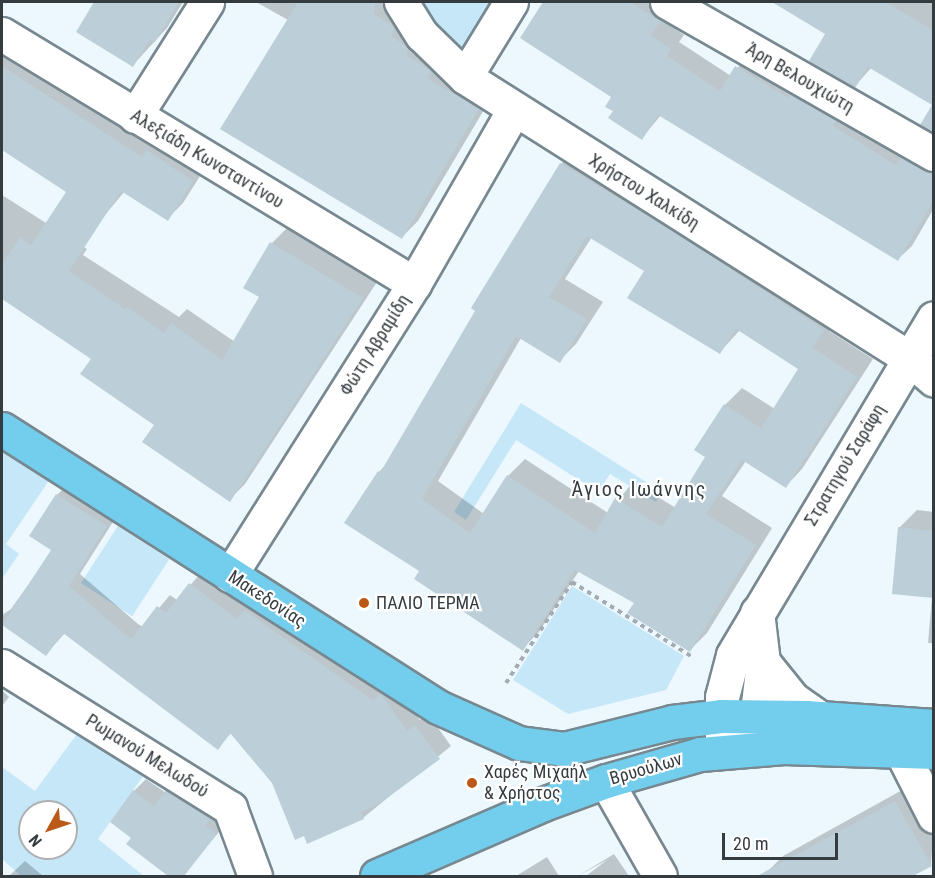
<!DOCTYPE html>
<meta charset="utf-8">
<style>
body{margin:0}
#map{position:relative;width:935px;height:878px;overflow:hidden;background:#edf8fe;font-family:"Roboto Condensed",sans-serif}
div>[style]{position:absolute}
[style*='--x']{left:calc(var(--x)*1px);top:calc(var(--y)*1px);width:calc(var(--w)*1px);rotate:calc(var(--a)*1deg)}
.green>*{inset:0;background:#c5e7f8;transform-origin:0 0}
.shadow>*{inset:0;background:#0003}
.building>*{inset:0;background:#bcced7}
.path>*{height:4px;margin-top:-2px;transform-origin:0;background:repeating-linear-gradient(90deg,#a3acb2 0 4.5px,transparent 0 9px)}
.roads{filter:drop-shadow(2px 0 #778890) drop-shadow(-2px 0 #778890) drop-shadow(0 2px #778890) drop-shadow(0 -2px #778890)}
.minor>*{height:33px;margin:-16.5px;padding:0 16.5px;transform-origin:16.5px;border-radius:16.5px;background:#fff}
.major>*{height:33px;margin:-16.5px;padding:0 16.5px;transform-origin:16.5px;border-radius:16.5px;background:#73ceee}
.dots>*{width:16px;height:16px;translate:-50% -50%;box-sizing:border-box;border:3px solid #fff;border-radius:50%}
span{translate:-50% -50%;white-space:nowrap;text-align:center;line-height:1.15;-webkit-text-stroke:4.5px #fff;paint-order:stroke}
.street-label{font-size:18px;color:#353c40}
.poi-label{font-size:18px;color:#353c40}
.left{translate:0 -50%;text-align:left}
.neighbourhood-label{font-size:20px;color:#353c40;letter-spacing:1.5px}
.frame{position:absolute;inset:0;border:3px solid #353c40;pointer-events:none}
.north{position:absolute;left:18px;top:800px;width:60px;height:60px;box-sizing:border-box;background:#fff;border:2px solid #aeb1b3;border-radius:50%;rotate:230deg;font-size:16px;font-weight:700;line-height:24px;text-align:center;color:#353c40}
.north::after{content:'';display:block;margin:auto;width:21px;height:27px;background:#bb5a18;clip-path:polygon(50% 0,100% 100%,50% 72%,0 100%)}
.scale{position:absolute;left:722px;top:833px;width:116px;height:27px;box-sizing:border-box;border:3px solid #353c40;border-top:0;padding-left:8px;font-size:18px;line-height:21px;white-space:nowrap;color:#353c40;-webkit-text-stroke:4px #fff;paint-order:stroke}
</style>
<div id="map">
<div class="green">
<div style="clip-path:polygon(417px 2px,501px 2px,465px 59px,433px 25px)"></div>
<div style="clip-path:polygon(521px 403px,662px 492px,656px 502px,610px 474px,598px 492px,516px 440px,466px 520px,454px 512px)"></div>
<div style="clip-path:polygon(2px 447px,50px 479px,6px 544px,19px 554px,2px 579px)"></div>
<div style="left:118px;top:526px;width:61px;height:68px;rotate:33deg"></div>
<div style="clip-path:polygon(572px 586px,684px 656px,666px 690px,568px 714px,513px 680px)"></div>
<div style="clip-path:polygon(evenodd,83px 726px,149px 768px,98px 839px,144px 876px,21px 876px,2px 859px,2px 767px,35px 791px,83px 726px,30px 812px,66px 812px,66px 848px,30px 848px,30px 812px)"></div>
</div>
<div class="shadow">
<div style="clip-path:polygon(97px 2px,183px 2px,167px 28px,133px 65px,78px 32px)"></div>
<div style="clip-path:polygon(256px 2px,394px 2px,494px 93px,418px 221px,402px 237px,288px 20px)"></div>
<div style="clip-path:polygon(545px 2px,664px 2px,673px 7px,664px 21px,684px 35px,679px 42px,731px 76px,750px 53px,934px 152px,934px 208px,912px 246px,898px 259px,661px 115px,642px 138px,615px 110px,613px 97px,522px 38px)"></div>
<div style="clip-path:polygon(774px 2px,934px 2px,934px 104px,872px 67px,855px 86px,827px 34px)"></div>
<div style="clip-path:polygon(2px 37px,207px 165px,183px 203px,167px 219px,125px 191px,104px 216px,2px 149px,5px 137px,2px 134px)"></div>
<div style="clip-path:polygon(evenodd,578px 147px,840px 313px,829px 331px,873px 359px,802px 469px,786px 486px,746px 461px,722px 496px,772px 528px,707px 633px,690px 650px,636px 603px,579px 571px,539px 632px,522px 649px,421px 571px,379px 472px,388px 462px,561px 164px,578px 147px,592px 237px,646px 270px,720px 352px,740px 330px,801px 369px,775px 409px,742px 388px,725px 405px,708px 457px,676px 508px,633px 482px,608px 513px,525px 459px,508px 476px,484px 514px,438px 481px,521px 338px,559px 361px,576px 344px,603px 302px,565px 279px,592px 237px)"></div>
<div style="clip-path:polygon(2px 195px,87px 249px,83px 255px,179px 317px,187px 309px,235px 342px,261px 297px,272px 243px,287px 228px,377px 282px,245px 484px,229px 500px,93px 359px,2px 298px)"></div>
<div style="clip-path:polygon(69px 483px,118px 514px,80px 574px,138px 624px,143px 627px,170px 595px,177px 600px,202px 572px,249px 607px,257px 599px,394px 684px,420px 720px,428px 714px,451px 746px,363px 818px,232px 732px,218px 748px,65px 633px,46px 654px,2px 623px,2px 615px,11px 609px,53px 550px,57px 495px)"></div>
<div style="clip-path:polygon(917px 510px,934px 512px,934px 643px,928px 643px,932px 597px,899px 528px)"></div>
<div style="clip-path:polygon(2px 690px,9px 697px,2px 706px)"></div>
<div style="clip-path:polygon(146px 779px,166px 793px,180px 779px,228px 821px,184px 874px,133px 838px,134px 791px)"></div>
<div style="clip-path:polygon(913px 784px,934px 820px,931px 865px,910px 876px,767px 876px,765px 874px,783px 856px)"></div>
<div style="clip-path:polygon(614px 854px,629px 876px,586px 876px,607px 860px,578px 876px)"></div>
<div style="clip-path:polygon(547px 857px,559px 876px,516px 876px)"></div>
<div style="clip-path:polygon(25px 861px,43px 876px,9px 876px)"></div>
</div>
<div class="building">
<div style="clip-path:polygon(94px 2px,179px 2px,155px 42px,150px 39px,133px 67px,76px 32px)"></div>
<div style="clip-path:polygon(298px 2px,375px 2px,374px 14px,394px 27px,392px 36px,409px 49px,406px 55px,432px 71px,427px 78px,479px 109px,402px 239px,220px 129px)"></div>
<div style="clip-path:polygon(543px 2px,630px 2px,660px 21px,651px 35px,671px 49px,667px 56px,720px 91px,735px 66px,788px 98px,790px 94px,836px 120px,833px 126px,896px 165px,901px 157px,933px 173px,933px 202px,898px 261px,658px 115px,642px 140px,608px 118px,613px 111px,605px 107px,611px 97px,520px 38px)"></div>
<div style="clip-path:polygon(772px 2px,885px 2px,933px 30px,933px 132px,920px 125px,932px 105px,868px 67px,855px 88px,809px 61px,825px 34px)"></div>
<div style="clip-path:polygon(2px 66px,142px 157px,146px 150px,193px 181px,168px 221px,121px 191px,69px 271px,125px 309px,127px 307px,164px 333px,171px 323px,222px 360px,259px 297px,243px 288px,270px 242px,363px 298px,230px 502px,142px 442px,154px 425px,80px 374px,91px 359px,2px 299px,2px 265px,20px 237px,31px 245px,66px 192px,2px 150px)"></div>
<div style="clip-path:polygon(evenodd,560px 163px,670px 229px,824px 330px,813px 348px,857px 377px,786px 488px,742px 460px,706px 514px,756px 545px,690px 652px,627px 613px,634px 603px,575px 570px,523px 651px,414px 579px,419px 571px,344px 523px,378px 471px,380px 473px,475px 311px,471px 308px,560px 163px,587px 236px,644px 271px,627px 298px,720px 354px,736px 329px,798px 369px,761px 428px,724px 404px,694px 450px,705px 457px,662px 527px,615px 498px,595px 533px,507px 475px,470px 533px,422px 499px,516px 336px,560px 363px,587px 319px,549px 297px,587px 236px)"></div>
<div style="clip-path:polygon(56px 494px,107px 526px,69px 586px,126px 635px,132px 639px,157px 606px,166px 613px,189px 583px,237px 619px,244px 610px,373px 700px,381px 694px,407px 731px,415px 725px,440px 759px,379px 804px,361px 812px,364px 819px,307px 844px,304px 836px,295px 840px,272px 783px,230px 733px,218px 750px,63px 633px,46px 656px,2px 625px,51px 550px,29px 536px)"></div>
<div style="clip-path:polygon(898px 527px,933px 531px,933px 598px,892px 594px)"></div>
<div style="clip-path:polygon(133px 790px,154px 806px,166px 790px,211px 818px,205px 826px,217px 834px,184px 876px,168px 876px,126px 844px,131px 838px,110px 822px)"></div>
<div style="clip-path:polygon(895px 801px,932px 866px,913px 876px,757px 876px)"></div>
</div>
<div class="path">
<div style="--x:506;--y:683;--w:121;--a:-56.8"></div>
<div style="--x:572;--y:582;--w:144;--a:31.9"></div>
</div>
<div class="roads">
<div class="minor">
<div style="--x:401;--y:2;--w:39;--a:58"></div>
<div style="--x:422;--y:35;--w:60;--a:44.3"></div>
<div style="--x:465;--y:77;--w:525;--a:32.33"></div>
<div style="--x:909;--y:358;--w:33;--a:41"></div>
<div style="--x:667;--y:2;--w:307;--a:29.7"></div>
<div style="--x:2;--y:34;--w:482;--a:31.2"></div>
<div style="--x:465;--y:77;--w:88;--a:-58.5"></div>
<div style="--x:135;--y:116;--w:135;--a:-57.7"></div>
<div style="--x:230;--y:575;--w:344;--a:-57.7"></div>
<div style="--x:414;--y:284;--w:199;--a:-60.2"></div>
<div style="--x:763;--y:662;--w:48;--a:51"></div>
<div style="--x:793;--y:699;--w:33;--a:35"></div>
<div style="--x:2;--y:666;--w:269;--a:31.9"></div>
<div style="--x:230;--y:808;--w:72;--a:69.8"></div>
<div style="--x:753;--y:744;--w:83;--a:-83"></div>
<div style="--x:763;--y:662;--w:50;--a:-96.8"></div>
<div style="--x:900;--y:749;--w:75;--a:63.1"></div>
<div style="--x:722;--y:751;--w:54;--a:-90"></div>
<div style="--x:722;--y:697;--w:43;--a:-75.3"></div>
<div style="--x:733;--y:655;--w:392;--a:-59.2"></div>
<div style="--x:606;--y:781;--w:109;--a:60.4"></div>
</div>
<div class="major">
<div style="--x:2;--y:429;--w:517;--a:32.52"></div>
<div style="--x:438;--y:707;--w:89;--a:24"></div>
<div style="--x:519;--y:743;--w:45;--a:7.6"></div>
<div style="--x:564;--y:749;--w:111;--a:-14"></div>
<div style="--x:672;--y:722;--w:49;--a:-7"></div>
<div style="--x:721;--y:716;--w:85;--a:0.7"></div>
<div style="--x:806;--y:717;--w:128;--a:4"></div>
<div style="--x:377;--y:876;--w:181;--a:-23.4"></div>
<div style="--x:543;--y:804;--w:67;--a:-20.1"></div>
<div style="--x:606;--y:781;--w:98;--a:-16"></div>
<div style="--x:700;--y:754;--w:84;--a:-4.8"></div>
<div style="--x:784;--y:747;--w:150;--a:1.9"></div>
</div>
</div>
<div class="dots">
<div style="left:364px;top:603px;background:#bb5a18"></div>
<div style="left:472px;top:783px;background:#bb5a18"></div>
</div>
<div class="street-label">
<span style="left:800px;top:78px;rotate:30deg">Άρη Βελουχιώτη</span>
<span style="left:207px;top:159px;rotate:31deg">Αλεξιάδη Κωνσταντίνου</span>
<span style="left:644px;top:192px;rotate:32deg">Χρήστου Χαλκίδη</span>
<span style="left:375px;top:345px;rotate:-58deg">Φώτη Αβραμίδη</span>
<span style="left:845px;top:465px;rotate:-59deg">Στρατηγού Σαράφη</span>
<span style="left:267px;top:599px;rotate:33deg">Μακεδονίας</span>
<span style="left:147px;top:756px;rotate:32deg">Ρωμανού Μελωδού</span>
<span style="left:646px;top:769px;rotate:-16deg">Βρυούλων</span>
</div>
<div class="poi-label">
<span class="left" style="left:376px;top:603px">ΠΑΛΙΟ ΤΕΡΜΑ</span>
<span class="left" style="left:484px;top:783px">Χαρές Μιχαήλ<br>&amp; Χρήστος</span>
</div>
<div class="neighbourhood-label">
<span style="left:639px;top:489px">Άγιος Ιωάννης</span>
</div>
<div class="frame"></div>
<div class="north">N</div>
<div class="scale">20 m</div>
</div>
